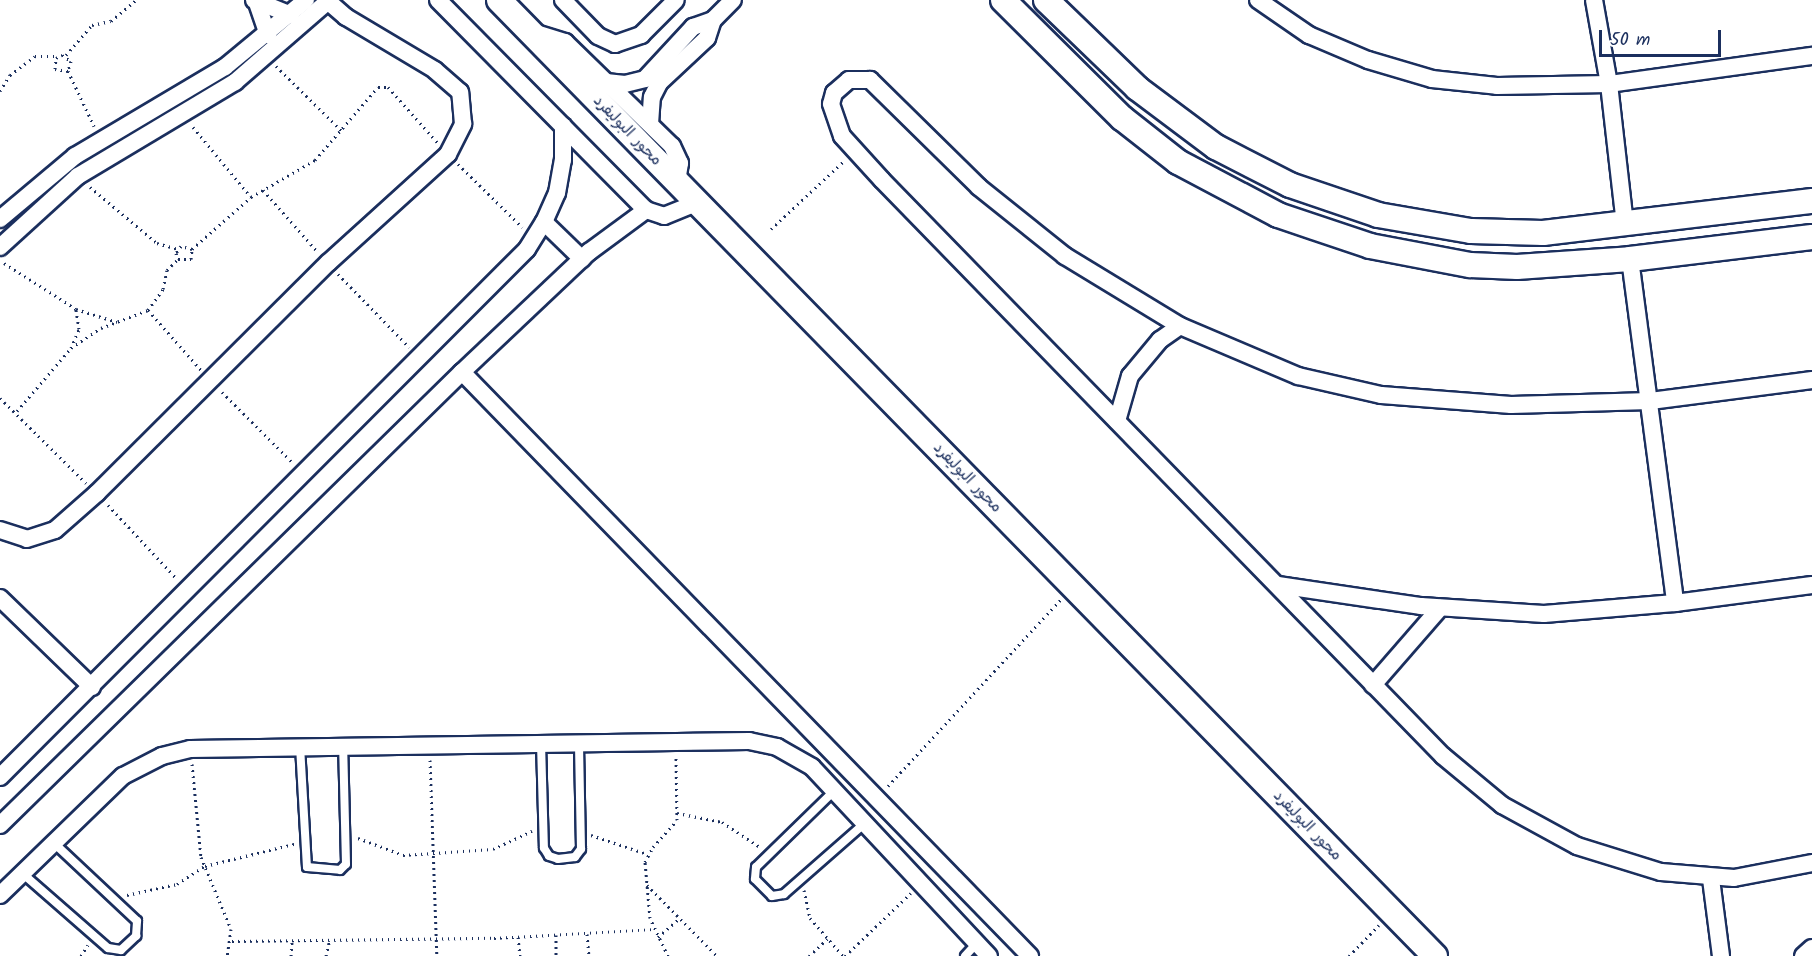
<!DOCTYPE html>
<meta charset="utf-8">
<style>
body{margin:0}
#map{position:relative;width:1812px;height:956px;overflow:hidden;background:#fff;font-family:Kalam,"Playpen Sans Arabic",sans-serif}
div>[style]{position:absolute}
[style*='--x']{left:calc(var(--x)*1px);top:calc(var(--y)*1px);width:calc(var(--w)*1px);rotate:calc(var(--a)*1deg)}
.path>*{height:3px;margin-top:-1.5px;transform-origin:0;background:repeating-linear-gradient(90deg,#1b2f5e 0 1.5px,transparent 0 6px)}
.roads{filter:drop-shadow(2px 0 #1b2f5e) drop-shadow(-2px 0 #1b2f5e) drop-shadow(0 2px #1b2f5e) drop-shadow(0 -2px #1b2f5e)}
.lane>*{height:8px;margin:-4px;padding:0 4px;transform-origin:4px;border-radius:4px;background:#fff}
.street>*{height:16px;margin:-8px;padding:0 8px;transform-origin:8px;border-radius:8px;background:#fff}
.secondary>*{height:24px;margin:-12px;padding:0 12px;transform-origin:12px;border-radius:12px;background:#fff}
span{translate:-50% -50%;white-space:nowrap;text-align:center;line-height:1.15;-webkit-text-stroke:5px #fff;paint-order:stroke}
.street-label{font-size:16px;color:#1b2f5e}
.scale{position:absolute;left:1599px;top:30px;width:122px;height:27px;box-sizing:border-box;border:3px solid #1b2f5e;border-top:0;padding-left:8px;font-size:18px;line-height:21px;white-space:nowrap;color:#1b2f5e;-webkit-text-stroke:4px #fff;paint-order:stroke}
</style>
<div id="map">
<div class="path">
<div style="--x:66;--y:55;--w:40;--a:-49"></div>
<div style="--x:92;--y:25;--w:19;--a:-12"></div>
<div style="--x:111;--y:21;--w:33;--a:-40"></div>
<div style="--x:276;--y:66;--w:94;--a:44.6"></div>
<div style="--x:68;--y:71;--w:13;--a:-171"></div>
<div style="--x:55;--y:69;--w:11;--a:-85"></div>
<div style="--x:56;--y:58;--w:7;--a:-27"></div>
<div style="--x:62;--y:55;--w:11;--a:34"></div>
<div style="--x:71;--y:61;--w:10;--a:107"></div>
<div style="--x:68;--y:71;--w:61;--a:64.7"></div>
<div style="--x:0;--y:91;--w:19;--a:-58"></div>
<div style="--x:10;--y:75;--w:31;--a:-37"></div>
<div style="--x:35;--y:56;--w:24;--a:0"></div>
<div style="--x:193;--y:127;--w:91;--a:50.4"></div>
<div style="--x:458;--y:164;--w:90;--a:44.5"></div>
<div style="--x:90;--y:187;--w:87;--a:39.9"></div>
<div style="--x:157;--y:243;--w:22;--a:16"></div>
<div style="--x:263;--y:190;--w:81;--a:48.5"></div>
<div style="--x:771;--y:229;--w:101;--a:-43"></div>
<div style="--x:192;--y:249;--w:11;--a:-165"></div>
<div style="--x:181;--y:246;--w:9;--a:126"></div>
<div style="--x:176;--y:253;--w:6;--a:72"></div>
<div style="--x:178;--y:259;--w:13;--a:0"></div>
<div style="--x:191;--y:259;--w:10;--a:-84"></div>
<div style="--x:192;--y:249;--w:79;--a:-41.4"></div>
<div style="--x:251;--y:197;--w:74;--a:-30"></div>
<div style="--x:315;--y:160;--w:96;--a:-49.2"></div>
<div style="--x:378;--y:87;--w:10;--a:0"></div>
<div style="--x:388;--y:87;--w:74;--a:48.3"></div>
<div style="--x:4;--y:263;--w:85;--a:32.6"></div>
<div style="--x:76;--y:309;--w:43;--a:17.6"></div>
<div style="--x:338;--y:274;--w:102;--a:45.8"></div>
<div style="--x:148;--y:310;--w:80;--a:48.5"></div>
<div style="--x:71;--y:348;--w:36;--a:-34"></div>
<div style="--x:101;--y:328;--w:50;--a:-21"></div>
<div style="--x:148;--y:310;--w:26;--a:-54"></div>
<div style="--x:163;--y:289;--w:19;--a:-78"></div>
<div style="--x:167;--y:270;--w:16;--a:-45"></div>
<div style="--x:222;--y:392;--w:99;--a:45"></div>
<div style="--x:0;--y:398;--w:121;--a:44.7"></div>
<div style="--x:17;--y:411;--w:83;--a:-49.4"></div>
<div style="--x:71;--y:348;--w:21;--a:-67"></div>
<div style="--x:79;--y:329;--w:20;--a:-99"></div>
<div style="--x:108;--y:505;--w:101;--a:47"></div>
<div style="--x:430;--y:760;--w:196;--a:88"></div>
<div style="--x:192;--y:764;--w:93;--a:84.5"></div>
<div style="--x:201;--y:857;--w:78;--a:67.4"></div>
<div style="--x:231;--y:929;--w:27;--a:98"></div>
<div style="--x:888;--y:786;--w:255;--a:-47.2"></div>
<div style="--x:677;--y:813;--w:46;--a:11.3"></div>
<div style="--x:722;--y:822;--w:45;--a:33.3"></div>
<div style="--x:591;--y:835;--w:59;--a:18.7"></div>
<div style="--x:358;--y:838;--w:48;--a:20.7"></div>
<div style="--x:403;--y:855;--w:90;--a:-3.8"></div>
<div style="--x:493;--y:849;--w:43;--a:-24.8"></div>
<div style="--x:647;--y:885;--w:100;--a:45.4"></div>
<div style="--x:804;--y:890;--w:29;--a:78"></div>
<div style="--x:810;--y:918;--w:50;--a:49"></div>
<div style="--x:127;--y:895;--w:51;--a:-12.4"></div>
<div style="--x:177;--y:884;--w:33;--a:-33"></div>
<div style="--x:205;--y:866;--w:92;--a:-13.9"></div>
<div style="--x:587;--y:934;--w:22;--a:85"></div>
<div style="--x:556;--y:935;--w:21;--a:90"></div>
<div style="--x:518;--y:937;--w:19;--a:84"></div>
<div style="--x:658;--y:937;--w:28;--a:-41"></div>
<div style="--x:232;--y:941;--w:262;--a:-0.7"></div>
<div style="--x:494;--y:938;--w:159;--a:-3.2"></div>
<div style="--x:81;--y:956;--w:13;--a:-58"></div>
<div style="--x:291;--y:956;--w:16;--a:-86"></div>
<div style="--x:326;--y:956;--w:17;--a:-77"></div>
<div style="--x:668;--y:956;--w:42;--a:-115.3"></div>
<div style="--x:650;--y:918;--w:56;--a:-95.1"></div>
<div style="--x:645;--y:862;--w:17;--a:-62"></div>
<div style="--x:653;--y:847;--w:36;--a:-48"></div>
<div style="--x:677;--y:820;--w:62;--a:-90.9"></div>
<div style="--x:809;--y:956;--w:25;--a:-43"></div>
<div style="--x:845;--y:956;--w:91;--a:-43.7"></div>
<div style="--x:1349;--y:956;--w:43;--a:-45.9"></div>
</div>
<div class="roads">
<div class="lane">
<div style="--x:541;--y:743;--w:105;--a:88.4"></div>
<div style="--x:544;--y:848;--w:9;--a:58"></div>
<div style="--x:549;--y:856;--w:9;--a:18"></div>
<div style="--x:558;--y:859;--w:17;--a:-7"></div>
<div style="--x:575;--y:857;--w:10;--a:-53"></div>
<div style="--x:581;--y:849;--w:107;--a:-91.1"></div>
<div style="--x:300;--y:746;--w:121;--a:86.7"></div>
<div style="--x:307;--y:867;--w:33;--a:5"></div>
<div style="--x:340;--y:870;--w:8;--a:-45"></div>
<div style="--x:346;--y:864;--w:119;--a:-91.4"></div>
<div style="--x:835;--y:790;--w:110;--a:135.7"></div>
<div style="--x:756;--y:867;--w:12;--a:95"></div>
<div style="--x:755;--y:879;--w:24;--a:45"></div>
<div style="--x:772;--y:896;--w:12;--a:-9"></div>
<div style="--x:784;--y:894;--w:108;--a:-41.2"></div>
<div style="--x:22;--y:873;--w:114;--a:41.1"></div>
<div style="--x:108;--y:948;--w:13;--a:9"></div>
<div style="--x:121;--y:950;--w:21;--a:-43"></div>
<div style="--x:136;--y:936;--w:15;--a:-86"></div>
<div style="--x:137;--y:921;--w:114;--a:-136.8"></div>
<div style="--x:965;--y:956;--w:18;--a:-47"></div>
</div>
<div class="street">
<div style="--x:254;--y:0;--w:40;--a:22"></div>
<div style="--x:438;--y:0;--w:296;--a:45.3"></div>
<div style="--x:646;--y:210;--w:19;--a:18"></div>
<div style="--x:664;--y:216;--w:35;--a:-22"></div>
<div style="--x:563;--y:0;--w:50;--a:45.8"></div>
<div style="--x:598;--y:36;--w:19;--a:25"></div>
<div style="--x:615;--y:44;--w:28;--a:-19"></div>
<div style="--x:641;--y:35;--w:49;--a:-45"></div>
<div style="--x:1258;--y:0;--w:62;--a:34.5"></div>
<div style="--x:1309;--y:35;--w:64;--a:23"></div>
<div style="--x:1368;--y:60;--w:67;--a:16.5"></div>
<div style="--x:1432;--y:79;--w:65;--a:6.1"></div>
<div style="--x:1497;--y:86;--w:112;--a:-1"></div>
<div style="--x:1609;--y:84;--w:205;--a:-7.9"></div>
<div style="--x:1594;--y:0;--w:85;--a:79.9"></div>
<div style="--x:1609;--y:84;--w:142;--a:83.5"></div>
<div style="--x:257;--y:3;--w:34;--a:71"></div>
<div style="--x:529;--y:31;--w:38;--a:17"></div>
<div style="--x:565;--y:42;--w:149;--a:44.2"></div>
<div style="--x:672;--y:146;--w:19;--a:65"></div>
<div style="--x:680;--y:163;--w:19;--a:99"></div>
<div style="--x:606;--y:82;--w:19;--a:6"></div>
<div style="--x:625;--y:84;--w:21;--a:-14"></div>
<div style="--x:645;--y:79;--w:71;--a:-47.3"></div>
<div style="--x:693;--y:27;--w:21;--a:-19"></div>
<div style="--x:650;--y:124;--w:27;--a:-86"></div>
<div style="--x:652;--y:97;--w:16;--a:-63"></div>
<div style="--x:659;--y:83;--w:66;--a:-43.2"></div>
<div style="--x:707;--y:38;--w:19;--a:-72"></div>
<div style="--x:713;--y:20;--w:28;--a:-45"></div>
<div style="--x:0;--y:219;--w:98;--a:-40"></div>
<div style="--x:75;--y:156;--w:174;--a:-30.7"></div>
<div style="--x:225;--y:67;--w:105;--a:-39.6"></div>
<div style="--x:544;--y:222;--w:53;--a:44.2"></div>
<div style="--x:0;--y:247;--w:105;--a:-42.3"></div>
<div style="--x:78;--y:176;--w:183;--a:-30.9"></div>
<div style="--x:235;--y:82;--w:121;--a:-41"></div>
<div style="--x:1630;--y:259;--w:347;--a:82.5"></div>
<div style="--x:462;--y:372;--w:815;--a:45.8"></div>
<div style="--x:1812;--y:380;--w:163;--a:172.6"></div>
<div style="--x:1650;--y:401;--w:139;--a:178.4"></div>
<div style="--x:1511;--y:405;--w:130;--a:-175.6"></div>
<div style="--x:1381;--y:395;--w:85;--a:-167.1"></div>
<div style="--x:1298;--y:376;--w:128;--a:-157"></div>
<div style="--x:1180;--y:326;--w:135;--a:-148.7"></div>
<div style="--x:1065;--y:256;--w:110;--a:-141.3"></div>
<div style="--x:979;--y:187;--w:153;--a:-135.5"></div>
<div style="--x:870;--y:80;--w:21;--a:180"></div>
<div style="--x:849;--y:80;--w:20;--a:139"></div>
<div style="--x:834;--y:93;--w:11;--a:105"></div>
<div style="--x:831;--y:104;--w:34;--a:71"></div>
<div style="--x:842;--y:136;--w:59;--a:47.7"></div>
<div style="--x:882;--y:180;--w:804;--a:45.76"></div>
<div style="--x:1443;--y:756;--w:77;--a:39.7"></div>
<div style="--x:1502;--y:805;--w:85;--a:28.7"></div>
<div style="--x:1577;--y:846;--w:88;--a:17.2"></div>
<div style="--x:1661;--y:872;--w:73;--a:4.7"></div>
<div style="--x:1734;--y:878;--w:79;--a:-10.9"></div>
<div style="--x:1117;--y:421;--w:47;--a:-73.9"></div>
<div style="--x:1130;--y:376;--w:47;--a:-50.2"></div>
<div style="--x:1160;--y:340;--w:24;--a:-35"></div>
<div style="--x:0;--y:530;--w:28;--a:18"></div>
<div style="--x:27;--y:539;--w:29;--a:-18"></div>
<div style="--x:55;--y:530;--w:56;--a:-41.4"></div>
<div style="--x:97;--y:493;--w:326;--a:-44.9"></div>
<div style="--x:328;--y:263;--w:162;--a:-42.2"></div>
<div style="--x:448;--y:154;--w:34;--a:-63"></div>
<div style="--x:463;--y:124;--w:32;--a:-95"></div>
<div style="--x:460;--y:92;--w:33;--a:-139"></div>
<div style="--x:435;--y:70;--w:104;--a:-149.2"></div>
<div style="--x:346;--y:17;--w:20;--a:-139"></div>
<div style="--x:1278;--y:585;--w:145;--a:8.4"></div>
<div style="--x:1421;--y:606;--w:123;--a:3.7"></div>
<div style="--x:1544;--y:614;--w:131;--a:-4.8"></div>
<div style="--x:1675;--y:603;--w:138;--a:-7.5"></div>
<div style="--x:0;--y:598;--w:128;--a:44.1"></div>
<div style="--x:1373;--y:685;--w:102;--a:-49"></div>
<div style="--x:0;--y:777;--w:746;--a:-45.05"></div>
<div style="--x:527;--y:249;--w:32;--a:-58"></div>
<div style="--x:544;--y:222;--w:32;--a:-66"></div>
<div style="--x:557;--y:193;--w:34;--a:-80"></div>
<div style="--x:563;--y:160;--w:34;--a:-90"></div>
<div style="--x:0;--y:825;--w:647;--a:-44.44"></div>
<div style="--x:462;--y:372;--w:175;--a:-43.4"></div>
<div style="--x:589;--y:252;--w:71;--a:-36.4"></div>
<div style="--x:1711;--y:879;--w:78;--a:82.6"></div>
<div style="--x:0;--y:895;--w:171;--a:-44.1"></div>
<div style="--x:123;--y:776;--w:44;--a:-27.1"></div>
<div style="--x:162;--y:756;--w:29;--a:-14"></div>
<div style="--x:190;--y:749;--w:559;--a:-0.82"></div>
<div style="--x:749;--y:741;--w:29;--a:12"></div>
<div style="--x:777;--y:747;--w:40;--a:29.7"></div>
<div style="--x:812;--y:767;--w:259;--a:46.9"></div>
<div style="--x:1803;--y:956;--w:12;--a:-42"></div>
</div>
<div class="secondary">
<div style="--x:499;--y:0;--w:1338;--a:45.61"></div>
<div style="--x:1003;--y:0;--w:168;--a:44.8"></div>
<div style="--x:1122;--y:118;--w:71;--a:38.2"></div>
<div style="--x:1178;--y:162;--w:113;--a:27.9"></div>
<div style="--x:1278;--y:215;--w:97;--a:18.6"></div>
<div style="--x:1370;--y:246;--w:102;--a:10.8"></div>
<div style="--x:1470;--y:265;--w:47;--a:2.4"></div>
<div style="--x:1517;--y:267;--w:113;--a:-4"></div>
<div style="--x:1630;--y:259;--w:183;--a:-6.9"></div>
<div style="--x:1046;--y:0;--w:127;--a:44"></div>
<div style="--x:1137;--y:88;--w:99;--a:36.8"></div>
<div style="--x:1216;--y:147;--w:83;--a:27.2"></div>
<div style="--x:1290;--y:185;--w:93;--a:18.8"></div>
<div style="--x:1378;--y:215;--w:94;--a:9.8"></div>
<div style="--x:1471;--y:231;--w:72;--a:1.6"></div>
<div style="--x:1543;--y:233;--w:271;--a:-6.8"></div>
</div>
</div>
<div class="street-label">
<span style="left:627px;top:131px;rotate:46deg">محور البوليفرد</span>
<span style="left:967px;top:478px;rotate:46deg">محور البوليفرد</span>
<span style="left:1307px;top:826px;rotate:46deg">محور البوليفرد</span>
</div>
<div class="scale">50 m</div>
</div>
